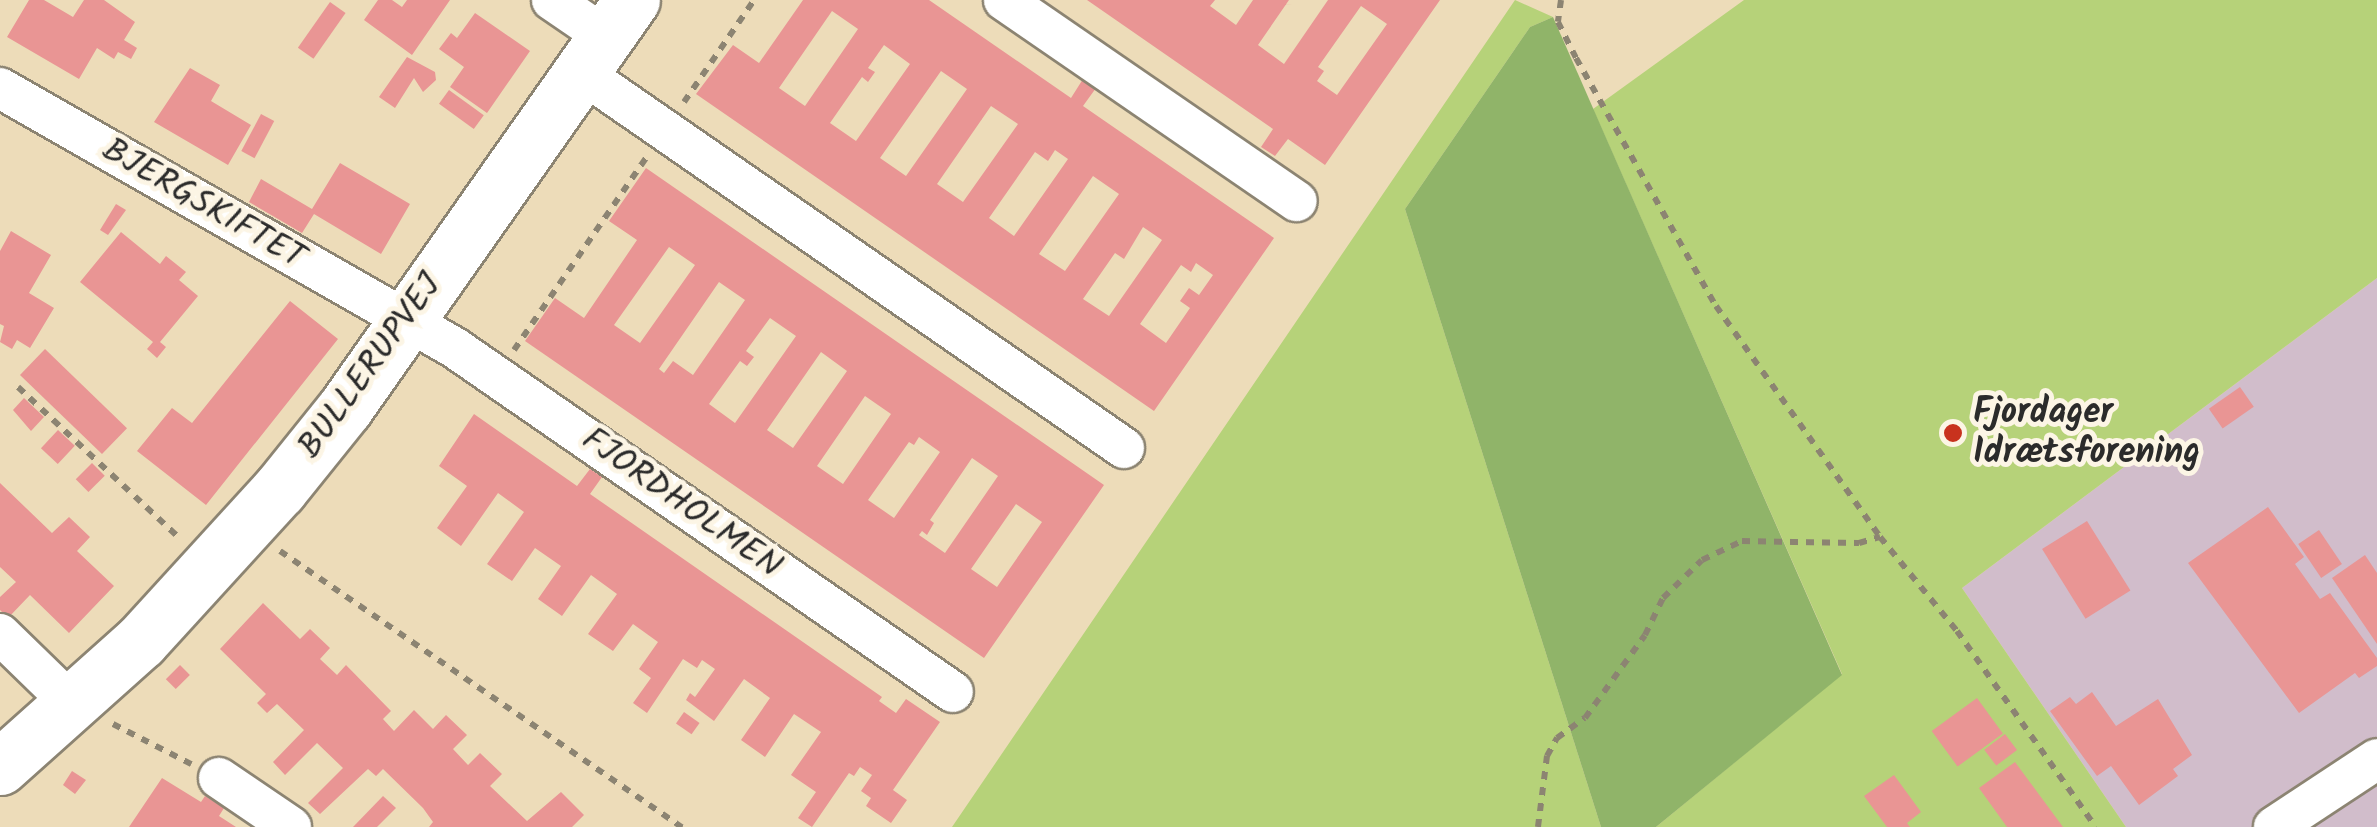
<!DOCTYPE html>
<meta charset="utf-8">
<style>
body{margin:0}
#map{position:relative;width:2377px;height:827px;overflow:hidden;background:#eddcb9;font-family:Kalam,sans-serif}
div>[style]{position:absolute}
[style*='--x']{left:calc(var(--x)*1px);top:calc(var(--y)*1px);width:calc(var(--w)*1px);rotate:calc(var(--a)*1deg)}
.industrial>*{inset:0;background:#d1bdcb}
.green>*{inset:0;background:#b6d279}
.forest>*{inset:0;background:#90b469}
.building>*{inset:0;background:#e99594;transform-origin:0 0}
.path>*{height:6px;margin-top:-3px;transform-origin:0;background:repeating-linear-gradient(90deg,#8c8472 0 8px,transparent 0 16px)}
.roads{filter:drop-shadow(2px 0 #8c8472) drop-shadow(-2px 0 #8c8472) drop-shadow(0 2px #8c8472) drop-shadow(0 -2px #8c8472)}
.street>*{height:40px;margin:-20px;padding:0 20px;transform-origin:20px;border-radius:20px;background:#fff}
.secondary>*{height:55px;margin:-27.5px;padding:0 27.5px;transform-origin:27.5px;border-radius:27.5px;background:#fff}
.dots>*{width:28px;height:28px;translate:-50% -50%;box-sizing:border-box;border:5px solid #fcf5e5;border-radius:50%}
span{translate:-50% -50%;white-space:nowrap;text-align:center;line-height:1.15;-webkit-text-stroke:10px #fcf5e5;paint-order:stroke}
.street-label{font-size:35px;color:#2b2b2b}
.poi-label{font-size:35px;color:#2b2b2b;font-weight:700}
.left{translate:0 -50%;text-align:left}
</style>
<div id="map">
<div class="industrial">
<div style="clip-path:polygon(2377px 278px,2377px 827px,2126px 827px,1962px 588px)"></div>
</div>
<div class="green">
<div style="clip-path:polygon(1515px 0,1553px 17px,1530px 27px,1405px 209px,1601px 827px,952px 827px)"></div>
<div style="clip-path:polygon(1744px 0,2377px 0,2377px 278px,1962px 588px,2126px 827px,1656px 827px,1842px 674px,1593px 109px)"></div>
</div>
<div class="forest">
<div style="clip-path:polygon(1553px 17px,1842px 675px,1656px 827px,1601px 827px,1405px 209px,1530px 27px)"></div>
</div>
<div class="building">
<div style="clip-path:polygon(29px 0,44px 0,73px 17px,84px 0,104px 0,135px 22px,124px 40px,137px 48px,131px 59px,118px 52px,114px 59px,97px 48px,79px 79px,7px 37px)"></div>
<div style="clip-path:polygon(378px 0,392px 0,402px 7px,407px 0,450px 0,412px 55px,364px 20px)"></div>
<div style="clip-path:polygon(evenodd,803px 0,929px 0,1071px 98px,1083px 79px,1096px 88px,1083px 106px,1274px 238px,1154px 411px,696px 94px,733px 45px,759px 63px,803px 0,832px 11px,858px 29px,805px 106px,779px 88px,832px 11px,803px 0,884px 45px,910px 64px,856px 141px,830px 123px,862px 77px,868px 82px,875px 72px,868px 68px,884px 45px,803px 0,941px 71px,967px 89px,906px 176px,880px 158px,941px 71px,803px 0,991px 106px,1018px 124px,963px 202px,937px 184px,991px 106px,803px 0,1055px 150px,1068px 159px,1014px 236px,989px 218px,1035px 152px,1048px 161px,1055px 150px,803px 0,1093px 176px,1119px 194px,1065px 271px,1039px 254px,1093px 176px,803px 0,1143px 227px,1162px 240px,1109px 316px,1083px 299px,1115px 253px,1124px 259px,1143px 227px,803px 0,1196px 263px,1213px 275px,1199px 295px,1189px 288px,1180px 301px,1190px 308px,1166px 343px,1140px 324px,1181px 265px,1191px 272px,1196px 263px)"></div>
<div style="clip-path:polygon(evenodd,1087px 0,1215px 0,1210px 6px,1236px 25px,1253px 0,1289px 0,1258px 45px,1284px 64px,1328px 0,1440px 0,1325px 165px,1288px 139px,1275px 156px,1261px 147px,1273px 129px,1087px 0,1361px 6px,1387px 24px,1337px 95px,1317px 81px,1324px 71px,1318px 67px,1361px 6px)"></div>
<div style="left:330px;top:2px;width:19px;height:56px;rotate:35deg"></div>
<div style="clip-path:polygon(475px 13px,530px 51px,487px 113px,450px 87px,464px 67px,439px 49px,451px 33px,457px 38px)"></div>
<div style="clip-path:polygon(407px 57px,435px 72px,436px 80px,423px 92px,414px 78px,395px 108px,379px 97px)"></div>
<div style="clip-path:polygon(190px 68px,220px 85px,211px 101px,251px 125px,228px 165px,154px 122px)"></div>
<div style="left:449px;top:90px;width:43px;height:17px;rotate:36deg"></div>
<div style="left:261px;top:114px;width:15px;height:42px;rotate:28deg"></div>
<div style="clip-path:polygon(340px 163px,410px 204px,381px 254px,314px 214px,302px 233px,249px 202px,261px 179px,312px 209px)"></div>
<div style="clip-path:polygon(evenodd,646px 168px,1104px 485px,984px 658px,525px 341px,555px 298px,584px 318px,637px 240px,609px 221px,646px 168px,669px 247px,695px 265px,640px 343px,614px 325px,669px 247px,646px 168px,719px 282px,745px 300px,693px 375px,673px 361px,664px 373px,659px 369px,719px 282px,646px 168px,770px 318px,796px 336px,735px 423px,709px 404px,740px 361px,747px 366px,754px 357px,746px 351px,770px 318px,646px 168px,821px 352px,847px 371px,793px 448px,767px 430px,821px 352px,646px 168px,865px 396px,891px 414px,843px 484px,817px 466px,865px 396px,646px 168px,919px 437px,940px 452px,894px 518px,868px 500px,909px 442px,914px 445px,919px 437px,646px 168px,972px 458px,998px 476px,945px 553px,919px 535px,922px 531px,927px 535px,934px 523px,930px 520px,972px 458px,646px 168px,1016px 504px,1042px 522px,997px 587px,971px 569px,1016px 504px)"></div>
<div style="clip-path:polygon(116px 204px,126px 210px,108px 235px,100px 230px)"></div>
<div style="clip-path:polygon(11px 231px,51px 255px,29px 293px,54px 308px,30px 348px,17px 340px,12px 349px,0 342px,4px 326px,0 324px,0 251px)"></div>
<div style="clip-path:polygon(121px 232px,160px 264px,166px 256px,186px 272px,179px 280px,198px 296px,160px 342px,166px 347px,157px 358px,147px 349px,153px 342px,80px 282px)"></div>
<div style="clip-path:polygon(290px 301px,338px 339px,206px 505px,137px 451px,172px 408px,192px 423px)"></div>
<div style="left:45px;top:349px;width:114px;height:36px;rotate:44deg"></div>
<div style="left:2240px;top:387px;width:24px;height:38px;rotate:55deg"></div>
<div style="clip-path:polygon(24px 398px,44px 417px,31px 431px,13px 410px)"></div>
<div style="clip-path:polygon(474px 414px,577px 486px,590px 469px,602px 477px,590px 494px,882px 697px,879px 701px,896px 713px,906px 699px,940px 722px,893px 790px,907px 800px,891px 823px,866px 806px,871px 798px,861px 791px,872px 775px,860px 767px,854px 776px,849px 773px,812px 827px,798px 818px,816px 792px,791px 775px,821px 732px,794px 714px,765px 757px,741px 740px,770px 698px,744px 679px,714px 721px,686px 700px,690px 693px,695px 697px,715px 669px,702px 660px,697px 668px,683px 659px,647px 713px,633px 703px,651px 678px,639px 669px,658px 642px,633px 624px,613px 651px,588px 634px,617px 594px,591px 575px,562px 616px,538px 599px,561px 566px,535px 548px,512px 581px,487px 564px,524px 512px,498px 493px,461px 546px,437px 528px,467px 486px,439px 466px)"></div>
<div style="left:58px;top:430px;width:23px;height:25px;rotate:43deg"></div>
<div style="left:92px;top:463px;width:18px;height:23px;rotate:45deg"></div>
<div style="clip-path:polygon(0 483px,52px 533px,69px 517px,90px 537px,77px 551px,114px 586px,69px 633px,30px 595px,8px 618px,0 610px,0 597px,16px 582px,0 567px)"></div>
<div style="clip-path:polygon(2268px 507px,2304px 557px,2295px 564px,2320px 599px,2330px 593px,2377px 658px,2377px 666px,2359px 678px,2355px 673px,2299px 713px,2188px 563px)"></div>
<div style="left:2087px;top:521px;width:82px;height:53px;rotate:58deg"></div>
<div style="left:2319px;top:530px;width:41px;height:25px;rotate:56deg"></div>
<div style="clip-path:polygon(2365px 555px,2377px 573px,2377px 644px,2332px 578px)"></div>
<div style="clip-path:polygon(263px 603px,300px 639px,310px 629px,330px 648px,320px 659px,337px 675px,346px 665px,391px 711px,383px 719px,394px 731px,414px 710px,433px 729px,446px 715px,467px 735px,453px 749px,468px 765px,480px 753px,502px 774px,490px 786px,527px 821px,561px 792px,584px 815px,572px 827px,429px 827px,433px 822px,423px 808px,383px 769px,376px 776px,368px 769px,320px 814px,308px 803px,343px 768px,317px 743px,285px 775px,273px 762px,304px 730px,277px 704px,267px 713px,257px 703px,266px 694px,220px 649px)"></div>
<div style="left:180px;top:665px;width:14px;height:20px;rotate:45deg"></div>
<div style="clip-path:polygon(2092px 692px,2116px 726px,2158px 699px,2192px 755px,2173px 769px,2178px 776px,2139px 805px,2111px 766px,2097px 776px,2050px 711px,2070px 697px,2076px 704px)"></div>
<div style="left:1977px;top:698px;width:44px;height:56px;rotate:54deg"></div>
<div style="left:684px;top:712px;width:19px;height:14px;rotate:35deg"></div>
<div style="left:2005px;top:734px;width:20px;height:26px;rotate:53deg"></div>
<div style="clip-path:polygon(2015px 762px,2063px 827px,2007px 827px,1979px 788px)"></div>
<div style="clip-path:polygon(72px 771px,86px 780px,75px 794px,63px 785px)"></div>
<div style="clip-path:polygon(1894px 775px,1921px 812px,1907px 823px,1910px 827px,1887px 827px,1864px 796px)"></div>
<div style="clip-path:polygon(162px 778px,201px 802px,205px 796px,224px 808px,219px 816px,236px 827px,129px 827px)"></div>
<div style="clip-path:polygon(383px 796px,396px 808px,377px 827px,353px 827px)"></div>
</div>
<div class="path">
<div style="--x:1561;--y:0;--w:22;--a:98"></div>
<div style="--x:1558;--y:22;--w:40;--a:63.4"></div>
<div style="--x:1576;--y:58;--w:285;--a:60.6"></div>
<div style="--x:1716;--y:306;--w:283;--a:54.6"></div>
<div style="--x:1880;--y:537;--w:122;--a:50.7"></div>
<div style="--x:1957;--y:631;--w:240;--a:54.7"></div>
<div style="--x:684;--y:102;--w:124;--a:-55.5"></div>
<div style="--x:514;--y:350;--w:233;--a:-55.5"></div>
<div style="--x:18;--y:387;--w:218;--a:43.1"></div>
<div style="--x:280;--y:551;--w:488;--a:34.5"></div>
<div style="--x:113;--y:724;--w:88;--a:27.1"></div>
<div style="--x:1538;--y:827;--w:72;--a:-82.8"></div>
<div style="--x:1547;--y:756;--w:21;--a:-61"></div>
<div style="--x:1557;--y:738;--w:34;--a:-36"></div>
<div style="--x:1585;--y:718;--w:102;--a:-54.1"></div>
<div style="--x:1645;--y:635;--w:41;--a:-64.1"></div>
<div style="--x:1663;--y:598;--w:54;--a:-44.3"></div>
<div style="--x:1702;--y:560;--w:44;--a:-25.4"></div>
<div style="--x:1742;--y:541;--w:117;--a:1"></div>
<div style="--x:1859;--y:543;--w:22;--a:-16"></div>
</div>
<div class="roads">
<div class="street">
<div style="--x:552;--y:0;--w:65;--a:34.4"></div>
<div style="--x:1004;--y:0;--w:355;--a:34.5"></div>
<div style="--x:582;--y:73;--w:659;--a:34.68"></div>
<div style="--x:0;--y:88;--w:524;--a:29.74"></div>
<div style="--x:455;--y:348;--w:605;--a:34.64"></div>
<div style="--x:0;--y:634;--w:100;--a:44.2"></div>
<div style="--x:219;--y:778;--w:87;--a:34.2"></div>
<div style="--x:2274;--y:827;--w:123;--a:-33.4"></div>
</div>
<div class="secondary">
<div style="--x:0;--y:767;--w:189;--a:-41.8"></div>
<div style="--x:141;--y:641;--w:205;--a:-47.6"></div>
<div style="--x:279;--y:490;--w:105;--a:-51.2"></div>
<div style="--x:345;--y:408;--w:499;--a:-54.9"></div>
</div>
</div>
<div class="dots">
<div style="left:1953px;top:433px;background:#c8321e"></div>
</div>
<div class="street-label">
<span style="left:203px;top:205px;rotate:30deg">BJERGSKIFTET</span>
<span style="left:371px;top:367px;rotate:-54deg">BULLERUPVEJ</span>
<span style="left:681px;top:504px;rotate:35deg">FJORDHOLMEN</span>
</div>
<div class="poi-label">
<span class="left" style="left:1973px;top:433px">Fjordager<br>Idrætsforening</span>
</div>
</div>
